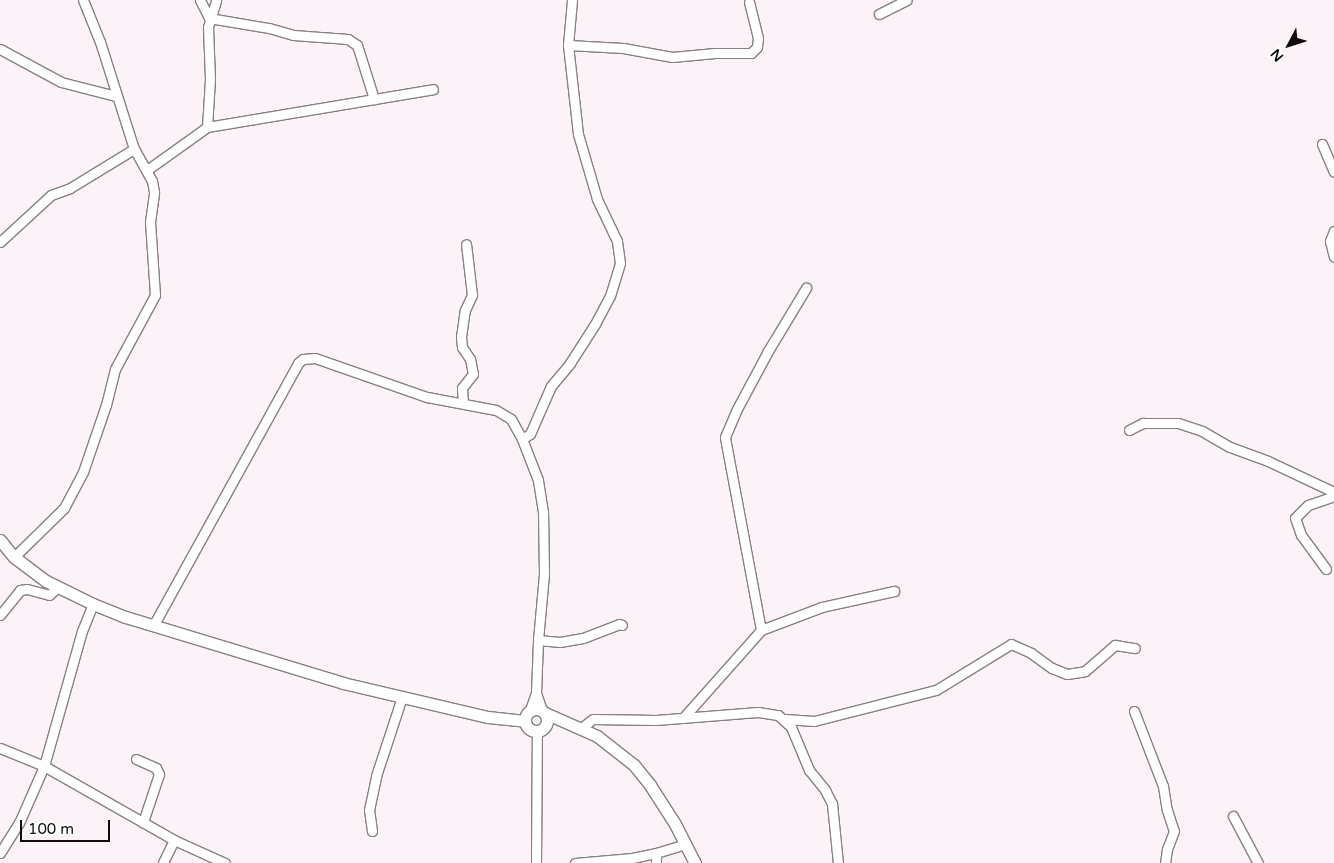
<!DOCTYPE html>
<style>
body{margin:0}
#map{position:relative;width:1334px;height:863px;overflow:hidden;background:#fbf3f8;font-family:"Varela Round",sans-serif}
div>[style]{position:absolute}
[style*='--x']{left:calc(var(--x)*1px);top:calc(var(--y)*1px);width:calc(var(--w)*1px);rotate:calc(var(--a)*1deg)}
.roads{filter:drop-shadow(1px 0 #878084) drop-shadow(-1px 0 #878084) drop-shadow(0 1px #878084) drop-shadow(0 -1px #878084)}
.minor>*{height:9px;margin:-4.5px;padding:0 4.5px;transform-origin:4.5px;border-radius:4.5px;background:#fff}
.major>*{height:11px;margin:-5.5px;padding:0 5.5px;transform-origin:5.5px;border-radius:5.5px;background:#fff}
.major>.ring{margin:-5.5px;padding:0;box-sizing:content-box;background:none;border:11px solid #fff;border-radius:50%}
span{translate:-50% -50%;white-space:nowrap;text-align:center;line-height:1.15;-webkit-text-stroke:4.5px #fff;paint-order:stroke}
.north{position:absolute;left:1264px;top:20px;width:50px;height:50px;-webkit-text-stroke:4px #fff;paint-order:stroke;rotate:230deg;font-size:14px;font-weight:700;line-height:20px;text-align:center;color:#0e0c0d}
.north::after{content:'';display:block;margin:auto;width:18px;height:22px;background:#0e0c0d;clip-path:polygon(50% 0,100% 100%,50% 72%,0 100%)}
.scale{position:absolute;left:20px;top:820px;width:90px;height:22px;box-sizing:border-box;border:2px solid #0e0c0d;border-top:0;padding-left:6px;font-size:15px;line-height:18px;white-space:nowrap;color:#0e0c0d;-webkit-text-stroke:4px #fff;paint-order:stroke}
</style>
<div id="map">
<div class="roads">
<div class="minor">
<div style="--x:200;--y:0;--w:20;--a:63"></div>
<div style="--x:209;--y:18;--w:61;--a:9.5"></div>
<div style="--x:269;--y:28;--w:25;--a:16"></div>
<div style="--x:293;--y:35;--w:55;--a:4.2"></div>
<div style="--x:348;--y:39;--w:11;--a:34"></div>
<div style="--x:357;--y:45;--w:57;--a:72.5"></div>
<div style="--x:879;--y:14;--w:31;--a:-27"></div>
<div style="--x:568;--y:45;--w:55;--a:3.1"></div>
<div style="--x:623;--y:48;--w:50;--a:10.4"></div>
<div style="--x:672;--y:57;--w:43;--a:-5.3"></div>
<div style="--x:715;--y:53;--w:36;--a:0"></div>
<div style="--x:751;--y:53;--w:8;--a:-45"></div>
<div style="--x:757;--y:47;--w:9;--a:-84"></div>
<div style="--x:758;--y:38;--w:37;--a:-104"></div>
<div style="--x:0;--y:49;--w:69;--a:28.4"></div>
<div style="--x:61;--y:82;--w:57;--a:14.3"></div>
<div style="--x:207;--y:127;--w:48;--a:-86.4"></div>
<div style="--x:210;--y:79;--w:52;--a:-92.2"></div>
<div style="--x:208;--y:27;--w:28;--a:-73"></div>
<div style="--x:1322;--y:144;--w:30;--a:67"></div>
<div style="--x:147;--y:170;--w:74;--a:-35.6"></div>
<div style="--x:207;--y:127;--w:229;--a:-9.5"></div>
<div style="--x:1334;--y:231;--w:11;--a:112"></div>
<div style="--x:1330;--y:241;--w:16;--a:76"></div>
<div style="--x:0;--y:242;--w:69;--a:-42.7"></div>
<div style="--x:51;--y:195;--w:20;--a:-20"></div>
<div style="--x:70;--y:188;--w:75;--a:-31.4"></div>
<div style="--x:463;--y:403;--w:15;--a:-94"></div>
<div style="--x:462;--y:388;--w:18;--a:-52"></div>
<div style="--x:473;--y:374;--w:15;--a:-101"></div>
<div style="--x:470;--y:359;--w:14;--a:-124"></div>
<div style="--x:462;--y:347;--w:10;--a:-96"></div>
<div style="--x:461;--y:337;--w:27;--a:-82"></div>
<div style="--x:465;--y:310;--w:17;--a:-65"></div>
<div style="--x:472;--y:295;--w:51;--a:-96.7"></div>
<div style="--x:1129;--y:430;--w:16;--a:-27"></div>
<div style="--x:1143;--y:423;--w:35;--a:0"></div>
<div style="--x:1178;--y:423;--w:25;--a:18"></div>
<div style="--x:1202;--y:431;--w:32;--a:30"></div>
<div style="--x:1230;--y:447;--w:40;--a:20.2"></div>
<div style="--x:1268;--y:461;--w:73;--a:25.2"></div>
<div style="--x:14;--y:557;--w:70;--a:-44.4"></div>
<div style="--x:64;--y:508;--w:41;--a:-62.2"></div>
<div style="--x:83;--y:472;--w:71;--a:-71.1"></div>
<div style="--x:106;--y:405;--w:37;--a:-76"></div>
<div style="--x:115;--y:369;--w:84;--a:-61.6"></div>
<div style="--x:155;--y:295;--w:73;--a:-93.9"></div>
<div style="--x:150;--y:222;--w:30;--a:-82"></div>
<div style="--x:154;--y:192;--w:11;--a:-100"></div>
<div style="--x:152;--y:181;--w:37;--a:-119"></div>
<div style="--x:134;--y:149;--w:112;--a:-107.6"></div>
<div style="--x:100;--y:42;--w:45;--a:-112"></div>
<div style="--x:1326;--y:569;--w:42;--a:-126.3"></div>
<div style="--x:1301;--y:535;--w:18;--a:-109"></div>
<div style="--x:1295;--y:518;--w:18;--a:-45"></div>
<div style="--x:1308;--y:505;--w:28;--a:-19"></div>
<div style="--x:0;--y:615;--w:32;--a:-51"></div>
<div style="--x:20;--y:590;--w:7;--a:-8"></div>
<div style="--x:27;--y:589;--w:23;--a:15"></div>
<div style="--x:49;--y:595;--w:12;--a:-42"></div>
<div style="--x:153;--y:626;--w:300;--a:-61.1"></div>
<div style="--x:298;--y:363;--w:6;--a:-39"></div>
<div style="--x:303;--y:359;--w:12;--a:-5"></div>
<div style="--x:315;--y:358;--w:119;--a:19.2"></div>
<div style="--x:427;--y:397;--w:70;--a:10.7"></div>
<div style="--x:496;--y:410;--w:17;--a:31"></div>
<div style="--x:511;--y:419;--w:23;--a:61"></div>
<div style="--x:761;--y:630;--w:196;--a:-100.6"></div>
<div style="--x:725;--y:437;--w:30;--a:-67"></div>
<div style="--x:737;--y:409;--w:66;--a:-61.9"></div>
<div style="--x:768;--y:351;--w:74;--a:-58.9"></div>
<div style="--x:538;--y:640;--w:22;--a:5"></div>
<div style="--x:560;--y:642;--w:23;--a:-10"></div>
<div style="--x:583;--y:638;--w:39;--a:-21"></div>
<div style="--x:619;--y:624;--w:3;--a:18"></div>
<div style="--x:536;--y:693;--w:53;--a:-87.8"></div>
<div style="--x:538;--y:640;--w:66;--a:-84.8"></div>
<div style="--x:544;--y:574;--w:62;--a:-90.9"></div>
<div style="--x:543;--y:512;--w:32;--a:-99"></div>
<div style="--x:538;--y:480;--w:44;--a:-111.3"></div>
<div style="--x:522;--y:439;--w:9;--a:-32"></div>
<div style="--x:530;--y:434;--w:52;--a:-66.4"></div>
<div style="--x:551;--y:386;--w:30;--a:-50"></div>
<div style="--x:570;--y:363;--w:46;--a:-57.3"></div>
<div style="--x:595;--y:324;--w:32;--a:-62"></div>
<div style="--x:610;--y:296;--w:34;--a:-73"></div>
<div style="--x:620;--y:263;--w:22;--a:-98"></div>
<div style="--x:617;--y:241;--w:47;--a:-115.5"></div>
<div style="--x:597;--y:199;--w:68;--a:-106.3"></div>
<div style="--x:578;--y:134;--w:90;--a:-96.4"></div>
<div style="--x:568;--y:45;--w:45;--a:-84.9"></div>
<div style="--x:530;--y:710;--w:18;--a:-71"></div>
<div style="--x:536;--y:693;--w:18;--a:71"></div>
<div style="--x:1134;--y:711;--w:80;--a:68.9"></div>
<div style="--x:1163;--y:786;--w:24;--a:81"></div>
<div style="--x:1167;--y:810;--w:22;--a:72"></div>
<div style="--x:1174;--y:831;--w:19;--a:111"></div>
<div style="--x:1167;--y:849;--w:14;--a:98"></div>
<div style="--x:683;--y:718;--w:118;--a:-48.4"></div>
<div style="--x:761;--y:630;--w:65;--a:-20.7"></div>
<div style="--x:822;--y:607;--w:74;--a:-12.5"></div>
<div style="--x:785;--y:719;--w:29;--a:4"></div>
<div style="--x:814;--y:721;--w:126;--a:-14.3"></div>
<div style="--x:936;--y:690;--w:88;--a:-31.5"></div>
<div style="--x:1011;--y:644;--w:22;--a:24"></div>
<div style="--x:1031;--y:653;--w:26;--a:36"></div>
<div style="--x:1052;--y:668;--w:16;--a:22"></div>
<div style="--x:1067;--y:674;--w:18;--a:-9"></div>
<div style="--x:1085;--y:671;--w:40;--a:-41"></div>
<div style="--x:1115;--y:645;--w:20;--a:9"></div>
<div style="--x:580;--y:729;--w:16;--a:-38"></div>
<div style="--x:593;--y:719;--w:63;--a:0.9"></div>
<div style="--x:656;--y:720;--w:102;--a:-4.5"></div>
<div style="--x:758;--y:712;--w:20;--a:9"></div>
<div style="--x:778;--y:715;--w:18;--a:43"></div>
<div style="--x:791;--y:727;--w:47;--a:67.3"></div>
<div style="--x:809;--y:770;--w:26;--a:51"></div>
<div style="--x:825;--y:790;--w:16;--a:63"></div>
<div style="--x:832;--y:804;--w:59;--a:84.2"></div>
<div style="--x:0;--y:748;--w:48;--a:22.2"></div>
<div style="--x:44;--y:766;--w:150;--a:29.6"></div>
<div style="--x:174;--y:840;--w:25;--a:116"></div>
<div style="--x:136;--y:759;--w:22;--a:24"></div>
<div style="--x:156;--y:768;--w:7;--a:63"></div>
<div style="--x:159;--y:774;--w:51;--a:108.4"></div>
<div style="--x:1233;--y:816;--w:53;--a:62"></div>
<div style="--x:372;--y:831;--w:21;--a:-98"></div>
<div style="--x:369;--y:810;--w:35;--a:-78"></div>
<div style="--x:376;--y:776;--w:83;--a:-71.8"></div>
<div style="--x:174;--y:840;--w:56;--a:24.3"></div>
<div style="--x:0;--y:853;--w:36;--a:-58"></div>
<div style="--x:19;--y:823;--w:62;--a:-66.3"></div>
<div style="--x:44;--y:766;--w:140;--a:-74.3"></div>
<div style="--x:82;--y:631;--w:29;--a:-68"></div>
<div style="--x:536;--y:863;--w:132;--a:-89.6"></div>
<div style="--x:575;--y:863;--w:57;--a:-5"></div>
<div style="--x:632;--y:858;--w:25;--a:-12"></div>
<div style="--x:656;--y:863;--w:10;--a:-90"></div>
<div style="--x:656;--y:853;--w:31;--a:-17"></div>
</div>
<div class="major">
<div style="--x:0;--y:540;--w:22;--a:51"></div>
<div style="--x:14;--y:557;--w:40;--a:37"></div>
<div style="--x:46;--y:581;--w:52;--a:26.1"></div>
<div style="--x:93;--y:604;--w:35;--a:22"></div>
<div style="--x:126;--y:617;--w:227;--a:16.9"></div>
<div style="--x:343;--y:683;--w:149;--a:13.2"></div>
<div style="--x:488;--y:717;--w:37;--a:6"></div>
<div class="ring" style="left:525px;top:709px;width:11px;height:11px"></div>
<div style="--x:545;--y:713;--w:57;--a:23.9"></div>
<div style="--x:597;--y:736;--w:47;--a:38.1"></div>
<div style="--x:634;--y:765;--w:26;--a:51"></div>
<div style="--x:650;--y:785;--w:46;--a:57.3"></div>
<div style="--x:675;--y:824;--w:44;--a:62.9"></div>
</div>
</div>
<div class="north">N</div>
<div class="scale">100 m</div>
</div>
